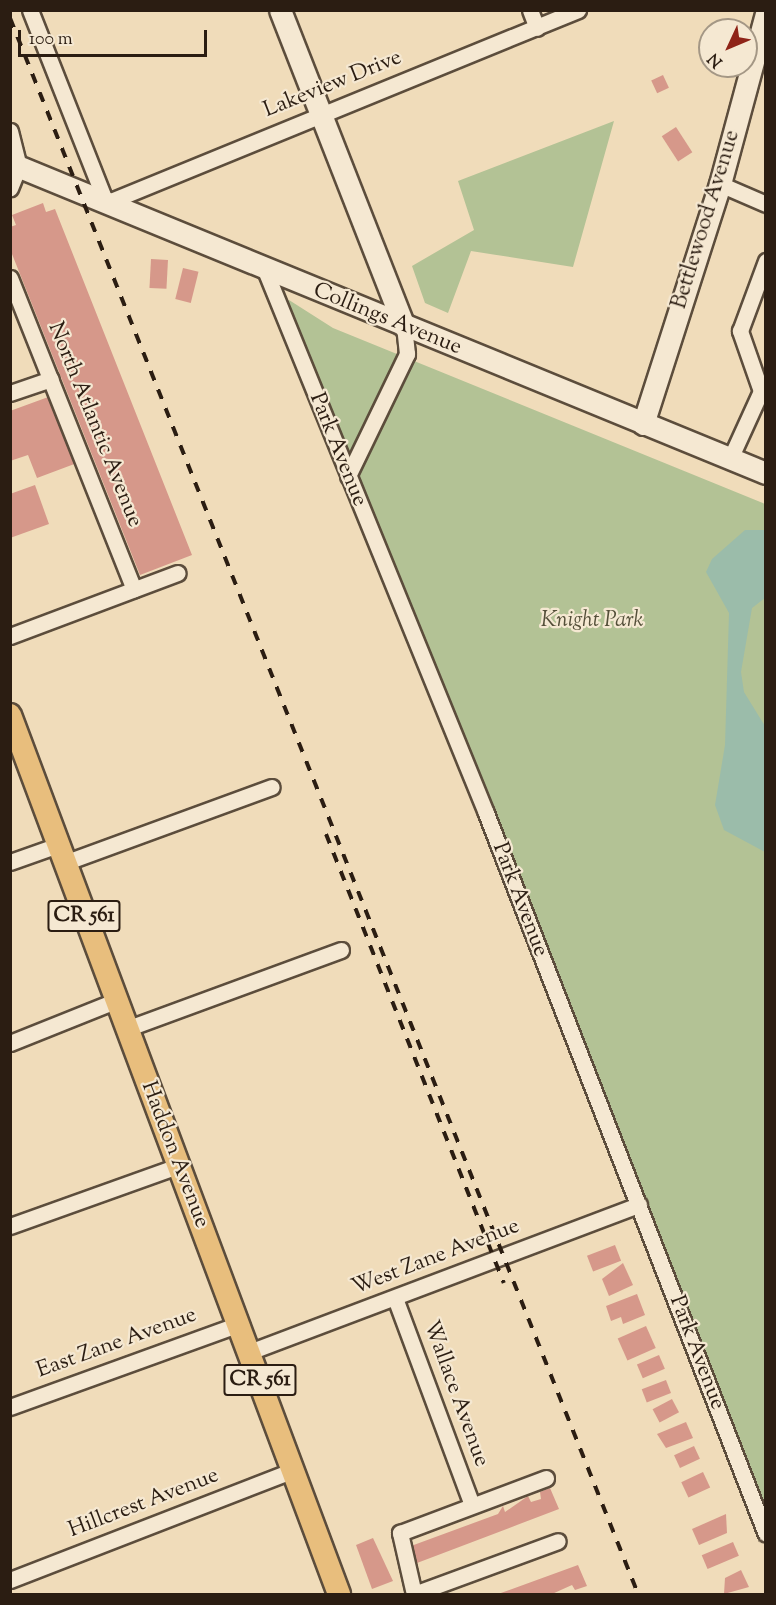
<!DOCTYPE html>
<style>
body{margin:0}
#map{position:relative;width:776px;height:1605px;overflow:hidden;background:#f0dcba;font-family:"Sorts Mill Goudy",serif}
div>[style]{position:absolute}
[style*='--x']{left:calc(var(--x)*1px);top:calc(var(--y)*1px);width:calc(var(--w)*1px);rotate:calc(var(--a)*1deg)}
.green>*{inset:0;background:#b3c295}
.water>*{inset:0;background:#9bbcaa}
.building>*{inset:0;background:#d6988a;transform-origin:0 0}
.roads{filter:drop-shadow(2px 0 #5c4d3c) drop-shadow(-2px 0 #5c4d3c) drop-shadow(0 2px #5c4d3c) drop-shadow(0 -2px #5c4d3c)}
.street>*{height:15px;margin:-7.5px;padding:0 7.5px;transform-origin:7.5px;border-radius:7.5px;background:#f5e8d2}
.secondary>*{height:21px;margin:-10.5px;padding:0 10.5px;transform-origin:10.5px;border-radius:10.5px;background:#f5e8d2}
.primary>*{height:22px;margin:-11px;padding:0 11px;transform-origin:11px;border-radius:11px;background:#e8be7d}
.rail>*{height:4px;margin-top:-2px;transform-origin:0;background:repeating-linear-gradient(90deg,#2b1d12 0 10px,transparent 0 20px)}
span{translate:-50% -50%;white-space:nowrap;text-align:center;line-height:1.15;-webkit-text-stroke:4.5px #f5e8d2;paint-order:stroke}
.shield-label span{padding:2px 4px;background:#f5e8d2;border:2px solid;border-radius:4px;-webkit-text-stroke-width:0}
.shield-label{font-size:21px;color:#2b1d12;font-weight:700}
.street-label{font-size:22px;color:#2b1d12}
.park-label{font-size:22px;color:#544f39;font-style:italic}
.frame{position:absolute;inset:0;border:12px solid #2b1d12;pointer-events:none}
.north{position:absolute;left:698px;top:18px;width:60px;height:60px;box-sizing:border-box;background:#f5e8d2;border:2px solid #a49785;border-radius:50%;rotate:226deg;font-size:16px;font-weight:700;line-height:24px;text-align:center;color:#2b1d12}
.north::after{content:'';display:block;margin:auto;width:21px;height:27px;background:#8f2418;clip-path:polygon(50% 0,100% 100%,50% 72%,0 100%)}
.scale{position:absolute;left:18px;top:30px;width:189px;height:27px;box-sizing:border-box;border:3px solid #2b1d12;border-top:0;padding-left:8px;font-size:18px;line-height:21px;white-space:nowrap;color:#2b1d12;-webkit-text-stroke:4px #f5e8d2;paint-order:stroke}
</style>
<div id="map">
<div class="green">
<div style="clip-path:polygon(614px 121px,573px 267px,471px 251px,448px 313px,425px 303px,412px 266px,474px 230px,458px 181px)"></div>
<div style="clip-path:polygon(289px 300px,333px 328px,765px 504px,765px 1523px,280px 306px)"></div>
</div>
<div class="water">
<div style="clip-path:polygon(745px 530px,765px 530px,765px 598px,752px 608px,741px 672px,744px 692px,765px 726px,765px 852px,724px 830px,715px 805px,725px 745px,729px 613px,706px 572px,712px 559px)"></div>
</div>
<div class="building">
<div style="left:663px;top:75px;width:14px;height:13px;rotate:65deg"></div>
<div style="left:676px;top:127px;width:30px;height:17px;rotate:57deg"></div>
<div style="clip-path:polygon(43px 203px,46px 212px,55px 209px,192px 555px,140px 575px,10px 249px,10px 227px,16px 225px,12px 215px)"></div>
<div style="left:151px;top:259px;width:17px;height:29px;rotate:3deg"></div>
<div style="left:183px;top:268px;width:16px;height:32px;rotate:14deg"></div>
<div style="clip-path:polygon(51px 396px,77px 463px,37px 478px,28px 455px,10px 461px,10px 411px)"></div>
<div style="clip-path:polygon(35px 485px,49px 524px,10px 538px,10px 494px)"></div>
<div style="left:615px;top:1245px;width:17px;height:30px;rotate:69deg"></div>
<div style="clip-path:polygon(623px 1263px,633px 1285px,609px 1296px,602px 1279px)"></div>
<div style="clip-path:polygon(637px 1294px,645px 1315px,623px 1324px,621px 1317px,611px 1321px,606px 1306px)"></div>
<div style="left:646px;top:1326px;width:24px;height:31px;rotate:66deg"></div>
<div style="left:659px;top:1355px;width:15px;height:24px;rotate:67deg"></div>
<div style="left:666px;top:1380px;width:14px;height:26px;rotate:69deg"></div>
<div style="left:672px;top:1399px;width:15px;height:22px;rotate:62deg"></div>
<div style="clip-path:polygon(686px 1422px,693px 1438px,666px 1448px,657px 1434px)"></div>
<div style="left:694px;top:1446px;width:14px;height:22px;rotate:65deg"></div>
<div style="left:703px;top:1472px;width:17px;height:24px;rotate:65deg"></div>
<div style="clip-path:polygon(550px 1488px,559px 1509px,417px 1563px,411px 1546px,498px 1514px,503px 1506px,505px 1512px,528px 1496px,531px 1502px,541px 1499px,540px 1492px)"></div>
<div style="clip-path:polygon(726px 1514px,727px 1533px,699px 1545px,692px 1529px)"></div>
<div style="clip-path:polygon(373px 1538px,393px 1581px,372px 1589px,356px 1545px)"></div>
<div style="left:733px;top:1542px;width:15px;height:34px;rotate:67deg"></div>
<div style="clip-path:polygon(578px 1565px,587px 1586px,575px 1590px,572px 1585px,552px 1594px,498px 1594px)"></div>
<div style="clip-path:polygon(741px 1570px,749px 1587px,724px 1594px,725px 1578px)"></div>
</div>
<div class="roads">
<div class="street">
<div style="--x:30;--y:10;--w:207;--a:68.5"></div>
<div style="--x:106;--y:203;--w:510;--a:-22.24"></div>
<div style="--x:530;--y:10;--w:19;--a:69"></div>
<div style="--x:10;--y:131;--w:36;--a:76"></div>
<div style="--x:19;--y:166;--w:24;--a:112"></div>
<div style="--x:720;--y:184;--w:50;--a:23.5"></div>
<div style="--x:265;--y:270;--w:586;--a:67.85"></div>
<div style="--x:486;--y:813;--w:773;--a:68.78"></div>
<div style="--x:10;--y:278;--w:335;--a:68.3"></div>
<div style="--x:10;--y:393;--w:43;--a:-18.9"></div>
<div style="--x:730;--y:459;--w:75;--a:-65.5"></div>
<div style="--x:761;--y:391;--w:64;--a:-109.3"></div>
<div style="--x:740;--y:331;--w:75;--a:-69.6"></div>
<div style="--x:348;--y:476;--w:136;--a:-64.2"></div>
<div style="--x:407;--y:354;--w:28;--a:-96"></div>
<div style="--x:10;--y:636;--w:179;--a:-20.6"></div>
<div style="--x:10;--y:862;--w:51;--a:-19.5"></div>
<div style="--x:64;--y:863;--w:221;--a:-20.1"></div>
<div style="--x:126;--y:1029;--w:229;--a:-20.2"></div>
<div style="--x:10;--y:1043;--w:113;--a:-21.8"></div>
<div style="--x:10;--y:1226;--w:178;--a:-19.7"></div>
<div style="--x:395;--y:1298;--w:221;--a:69.6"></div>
<div style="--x:249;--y:1352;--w:417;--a:-20.7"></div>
<div style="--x:10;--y:1407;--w:244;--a:-19.9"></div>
<div style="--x:10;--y:1580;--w:305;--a:-21.2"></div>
<div style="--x:414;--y:1594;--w:63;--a:-102.9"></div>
<div style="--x:400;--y:1533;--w:156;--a:-20.6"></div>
<div style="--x:414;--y:1594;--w:153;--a:-20.2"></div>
</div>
<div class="secondary">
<div style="--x:280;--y:10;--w:339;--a:68.6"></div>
<div style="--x:10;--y:163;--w:817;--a:22.3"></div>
<div style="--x:643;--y:424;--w:252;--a:-72.2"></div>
<div style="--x:720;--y:184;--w:176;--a:-74.9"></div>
</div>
<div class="primary">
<div style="--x:10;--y:715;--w:939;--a:69.48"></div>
</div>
</div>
<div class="rail">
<div style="--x:10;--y:18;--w:1697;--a:68.27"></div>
<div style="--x:326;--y:834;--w:483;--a:68.4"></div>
</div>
<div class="shield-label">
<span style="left:84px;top:916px">CR 561</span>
<span style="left:260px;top:1380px">CR 561</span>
</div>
<div class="street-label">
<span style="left:333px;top:85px;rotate:-22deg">Lakeview Drive</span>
<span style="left:707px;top:220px;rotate:-73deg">Bettlewood Avenue</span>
<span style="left:387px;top:320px;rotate:22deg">Collings Avenue</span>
<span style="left:94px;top:425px;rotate:68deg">North Atlantic Avenue</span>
<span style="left:337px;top:450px;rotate:68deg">Park Avenue</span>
<span style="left:519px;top:900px;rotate:69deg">Park Avenue</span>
<span style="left:174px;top:1155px;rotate:69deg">Haddon Avenue</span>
<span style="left:436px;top:1258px;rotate:-21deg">West Zane Avenue</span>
<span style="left:117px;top:1344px;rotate:-20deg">East Zane Avenue</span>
<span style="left:696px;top:1353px;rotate:69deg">Park Avenue</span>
<span style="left:455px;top:1394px;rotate:70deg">Wallace Avenue</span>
<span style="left:144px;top:1504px;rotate:-21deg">Hillcrest Avenue</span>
</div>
<div class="park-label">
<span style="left:592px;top:622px">Knight Park</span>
</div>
<div class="frame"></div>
<div class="north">N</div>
<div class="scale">100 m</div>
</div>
